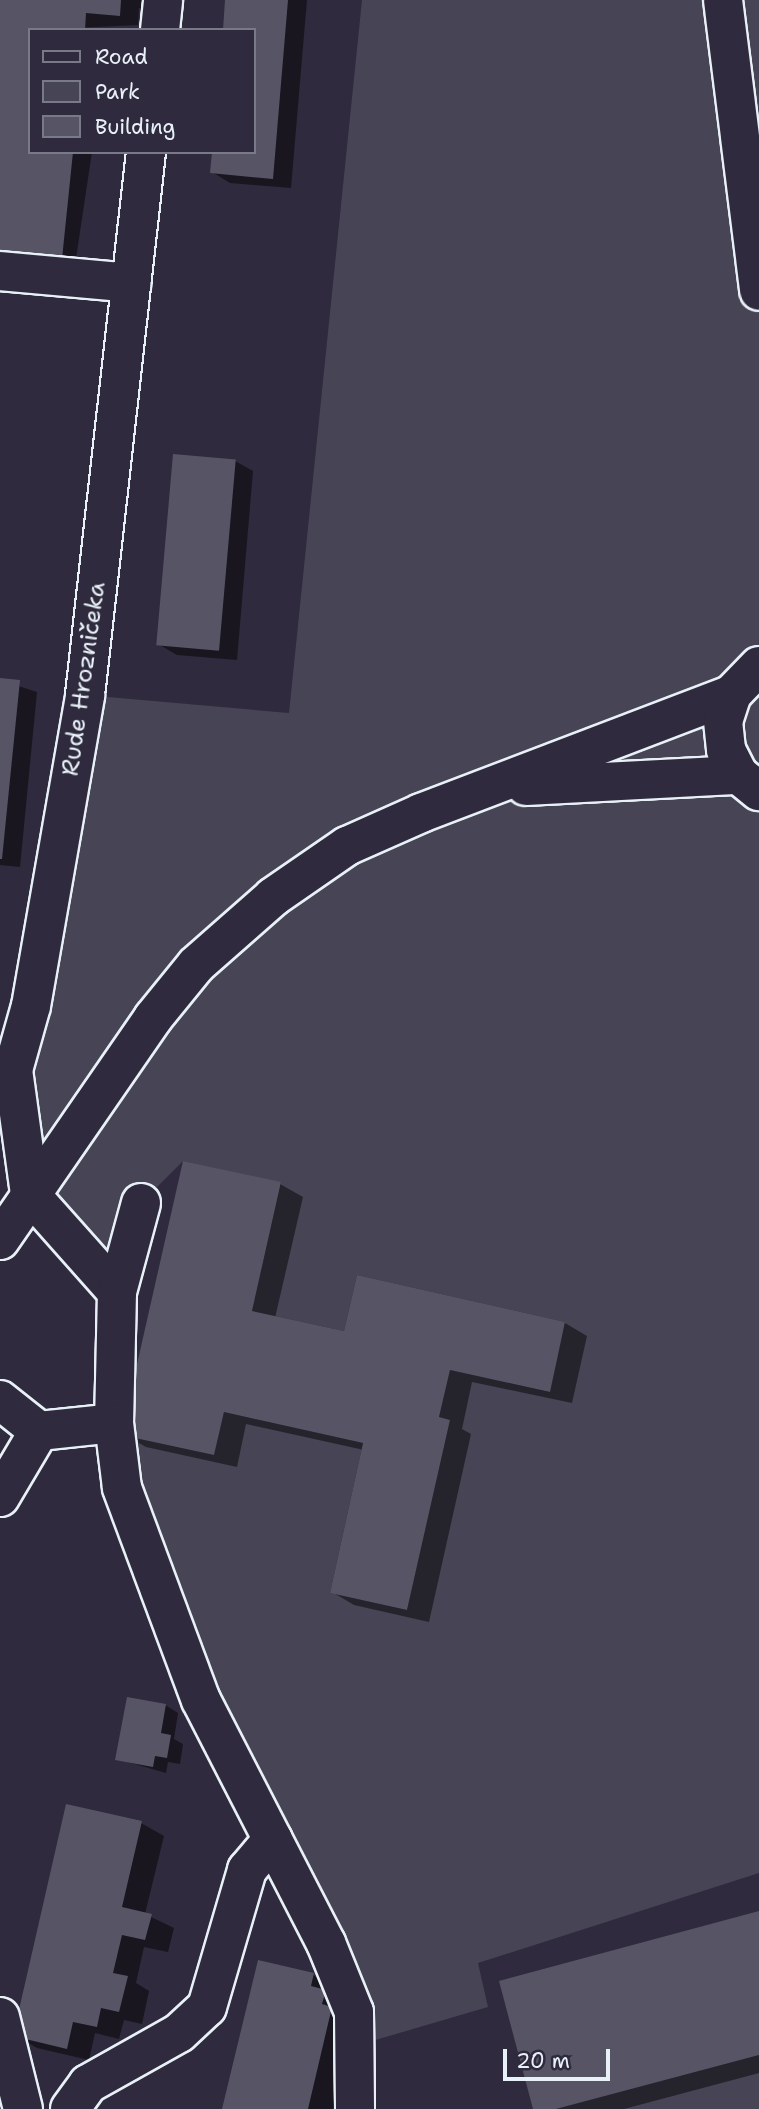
<!DOCTYPE html>
<meta charset="utf-8">
<style>
body{margin:0}
#map{position:relative;width:759px;height:2109px;overflow:hidden;background:#2f2a3d;font-family:"Shantell Sans",sans-serif}
div>[style]{position:absolute}
[style*='--x']{left:calc(var(--x)*1px);top:calc(var(--y)*1px);width:calc(var(--w)*1px);rotate:calc(var(--a)*1deg)}
.green>*{inset:0;background:#464455}
.shadow>*{inset:0;background:#0007}
.building>*{inset:0;background:#575565;transform-origin:0 0}
.roads{filter:drop-shadow(2px 0 #e8f1f8) drop-shadow(-2px 0 #e8f1f8) drop-shadow(0 2px #e8f1f8) drop-shadow(0 -2px #e8f1f8)}
.minor>*{height:38px;margin:-19px;padding:0 19px;transform-origin:19px;border-radius:19px;background:#2f2a3d}
.major>*{height:38px;margin:-19px;padding:0 19px;transform-origin:19px;border-radius:19px;background:#2f2a3d}
span{translate:-50% -50%;white-space:nowrap;text-align:center;line-height:1.15;-webkit-text-stroke:7px #2f2a3d;paint-order:stroke}
.street-label{font-size:24px;color:#e8f1f8}
.legend{position:absolute;left:28px;top:28px;width:228px;height:126px;box-sizing:border-box;background:#2f2a3d;border:2px solid #797a88;margin:0;padding:9px 12px;list-style:none;font-size:21px;color:#e8f1f8}
.legend li{display:flex;align-items:center;gap:14px;height:35px}
.legend b{width:35px;border:2px solid #797a88}
.scale{position:absolute;left:503px;top:2049px;width:107px;height:32px;box-sizing:border-box;border:4px solid #e8f1f8;border-top:0;padding-left:9px;font-size:21px;line-height:24px;white-space:nowrap;color:#e8f1f8;-webkit-text-stroke:5px #2f2a3d;paint-order:stroke}
</style>
<div id="map">
<div class="green">
<div style="clip-path:polygon(362px 0,759px 0,759px 1873px,478px 1963px,488px 2007px,355px 2046px,121px 1435px,214px 1455px,224px 1412px,363px 1443px,330px 1593px,407px 1610px,450px 1420px,439px 1417px,450px 1370px,549px 1392px,565px 1322px,357px 1275px,344px 1331px,252px 1311px,281px 1183px,183px 1161px,141px 1203px,117px 1292px,30px 1194px,31px 1006px,85px 695px,289px 713px)"></div>
<div style="clip-path:polygon(759px 2055px,759px 2109px,556px 2109px)"></div>
</div>
<div class="shadow">
<div style="clip-path:polygon(0 0,170px 0,169px 11px,139px 8px,138px 25px,30px 30px,30px 152px,92px 152px,75px 265px,11px 259px)"></div>
<div style="clip-path:polygon(227px 0,307px 0,291px 188px,230px 183px,212px 172px,254px 152px,254px 30px)"></div>
<div style="clip-path:polygon(235px 461px,253px 471px,237px 660px,177px 655px,158px 644px)"></div>
<div style="clip-path:polygon(0 680px,37px 692px,20px 867px,0 865px)"></div>
<div style="clip-path:polygon(280px 1184px,303px 1197px,275px 1318px,345px 1333px,565px 1323px,587px 1336px,572px 1403px,472px 1382px,462px 1429px,471px 1434px,429px 1622px,354px 1605px,332px 1592px,364px 1450px,246px 1424px,237px 1467px,146px 1447px,123px 1434px)"></div>
<div style="clip-path:polygon(165px 1705px,178px 1713px,174px 1739px,183px 1744px,180px 1764px,168px 1762px,166px 1773px,117px 1759px)"></div>
<div style="clip-path:polygon(141px 1823px,164px 1836px,145px 1914px,174px 1928px,168px 1952px,144px 1947px,136px 1983px,149px 1991px,142px 2024px,124px 2020px,119px 2039px,95px 2033px,89px 2060px,37px 2048px,15px 2035px)"></div>
<div style="clip-path:polygon(759px 1913px,759px 2073px,624px 2109px,535px 2109px)"></div>
<div style="clip-path:polygon(313px 1975px,336px 1988px,354px 2021px,333px 2109px,224px 2109px)"></div>
</div>
<div class="building">
<div style="clip-path:polygon(0 0,121px 0,120px 16px,86px 13px,85px 30px,30px 30px,30px 152px,73px 152px,62px 259px,0 253px)"></div>
<div style="clip-path:polygon(225px 0,288px 0,273px 179px,210px 173px,212px 152px,254px 152px,254px 30px,223px 30px)"></div>
<div style="left:173px;top:454px;width:63px;height:192px;rotate:5deg"></div>
<div style="clip-path:polygon(0 678px,20px 680px,2px 859px,0 859px)"></div>
<div style="clip-path:polygon(183px 1161px,281px 1182px,252px 1311px,344px 1331px,357px 1275px,565px 1322px,550px 1392px,450px 1370px,439px 1417px,450px 1420px,407px 1610px,330px 1593px,363px 1443px,224px 1412px,214px 1455px,121px 1435px)"></div>
<div style="clip-path:polygon(127px 1697px,166px 1704px,161px 1733px,171px 1735px,167px 1758px,155px 1756px,153px 1767px,115px 1760px)"></div>
<div style="clip-path:polygon(66px 1804px,142px 1821px,122px 1907px,152px 1914px,145px 1940px,122px 1935px,113px 1973px,128px 1976px,119px 2012px,101px 2008px,97px 2027px,73px 2022px,67px 2049px,13px 2036px)"></div>
<div style="clip-path:polygon(759px 1911px,759px 2055px,556px 2109px,533px 2109px,499px 1981px)"></div>
<div style="clip-path:polygon(258px 1960px,314px 1973px,311px 1986px,326px 1990px,322px 2004px,332px 2007px,308px 2109px,222px 2109px)"></div>
</div>
<div class="roads">
<div class="minor">
<div style="--x:160;--y:30;--w:30;--a:-84"></div>
<div style="--x:0;--y:271;--w:132;--a:5.2"></div>
<div style="--x:526;--y:786;--w:213;--a:-3"></div>
<div style="--x:30;--y:1194;--w:125;--a:-97.8"></div>
<div style="--x:13;--y:1070;--w:66;--a:-74.3"></div>
<div style="--x:31;--y:1006;--w:316;--a:-80.1"></div>
<div style="--x:85;--y:695;--w:546;--a:-83.59"></div>
<div style="--x:30;--y:1194;--w:131;--a:48.4"></div>
<div style="--x:141;--y:1203;--w:92;--a:105.1"></div>
<div style="--x:117;--y:1292;--w:131;--a:91.3"></div>
<div style="--x:114;--y:1423;--w:65;--a:83"></div>
<div style="--x:122;--y:1488;--w:226;--a:69.6"></div>
<div style="--x:201;--y:1700;--w:273;--a:62.8"></div>
<div style="--x:326;--y:1943;--w:74;--a:67.9"></div>
<div style="--x:354;--y:2012;--w:97;--a:89.4"></div>
<div style="--x:0;--y:1240;--w:270;--a:-55.4"></div>
<div style="--x:153;--y:1018;--w:68;--a:-50.9"></div>
<div style="--x:196;--y:965;--w:103;--a:-41.4"></div>
<div style="--x:273;--y:897;--w:90;--a:-34.6"></div>
<div style="--x:347;--y:846;--w:81;--a:-24"></div>
<div style="--x:421;--y:813;--w:333;--a:-20.9"></div>
<div style="--x:0;--y:1400;--w:50;--a:38.5"></div>
<div style="--x:39;--y:1431;--w:75;--a:-6.1"></div>
<div style="--x:0;--y:1497;--w:77;--a:-59.4"></div>
<div style="--x:0;--y:2017;--w:95;--a:76"></div>
<div style="--x:70;--y:2109;--w:31;--a:-54"></div>
<div style="--x:88;--y:2084;--w:104;--a:-29.3"></div>
<div style="--x:179;--y:2033;--w:38;--a:-43"></div>
<div style="--x:207;--y:2007;--w:143;--a:-73.7"></div>
<div style="--x:247;--y:1870;--w:40;--a:-50"></div>
</div>
<div class="major">
<div style="--x:723;--y:0;--w:293;--a:82.9"></div>
<div style="--x:759;--y:666;--w:39;--a:134"></div>
<div style="--x:732;--y:694;--w:28;--a:108"></div>
<div style="--x:723;--y:721;--w:29;--a:84"></div>
<div style="--x:726;--y:750;--w:28;--a:63"></div>
<div style="--x:739;--y:775;--w:26;--a:39"></div>
</div>
</div>
<div class="street-label">
<span style="left:84px;top:679px;rotate:-82deg">Rude Hrozničeka</span>
</div>
<ul class="legend">
<li><b style="height:9px;background:#2f2a3d"></b>Road</li>
<li><b style="height:19px;background:#464455"></b>Park</li>
<li><b style="height:19px;background:#575565"></b>Building</li>
</ul>
<div class="scale">20 m</div>
</div>
